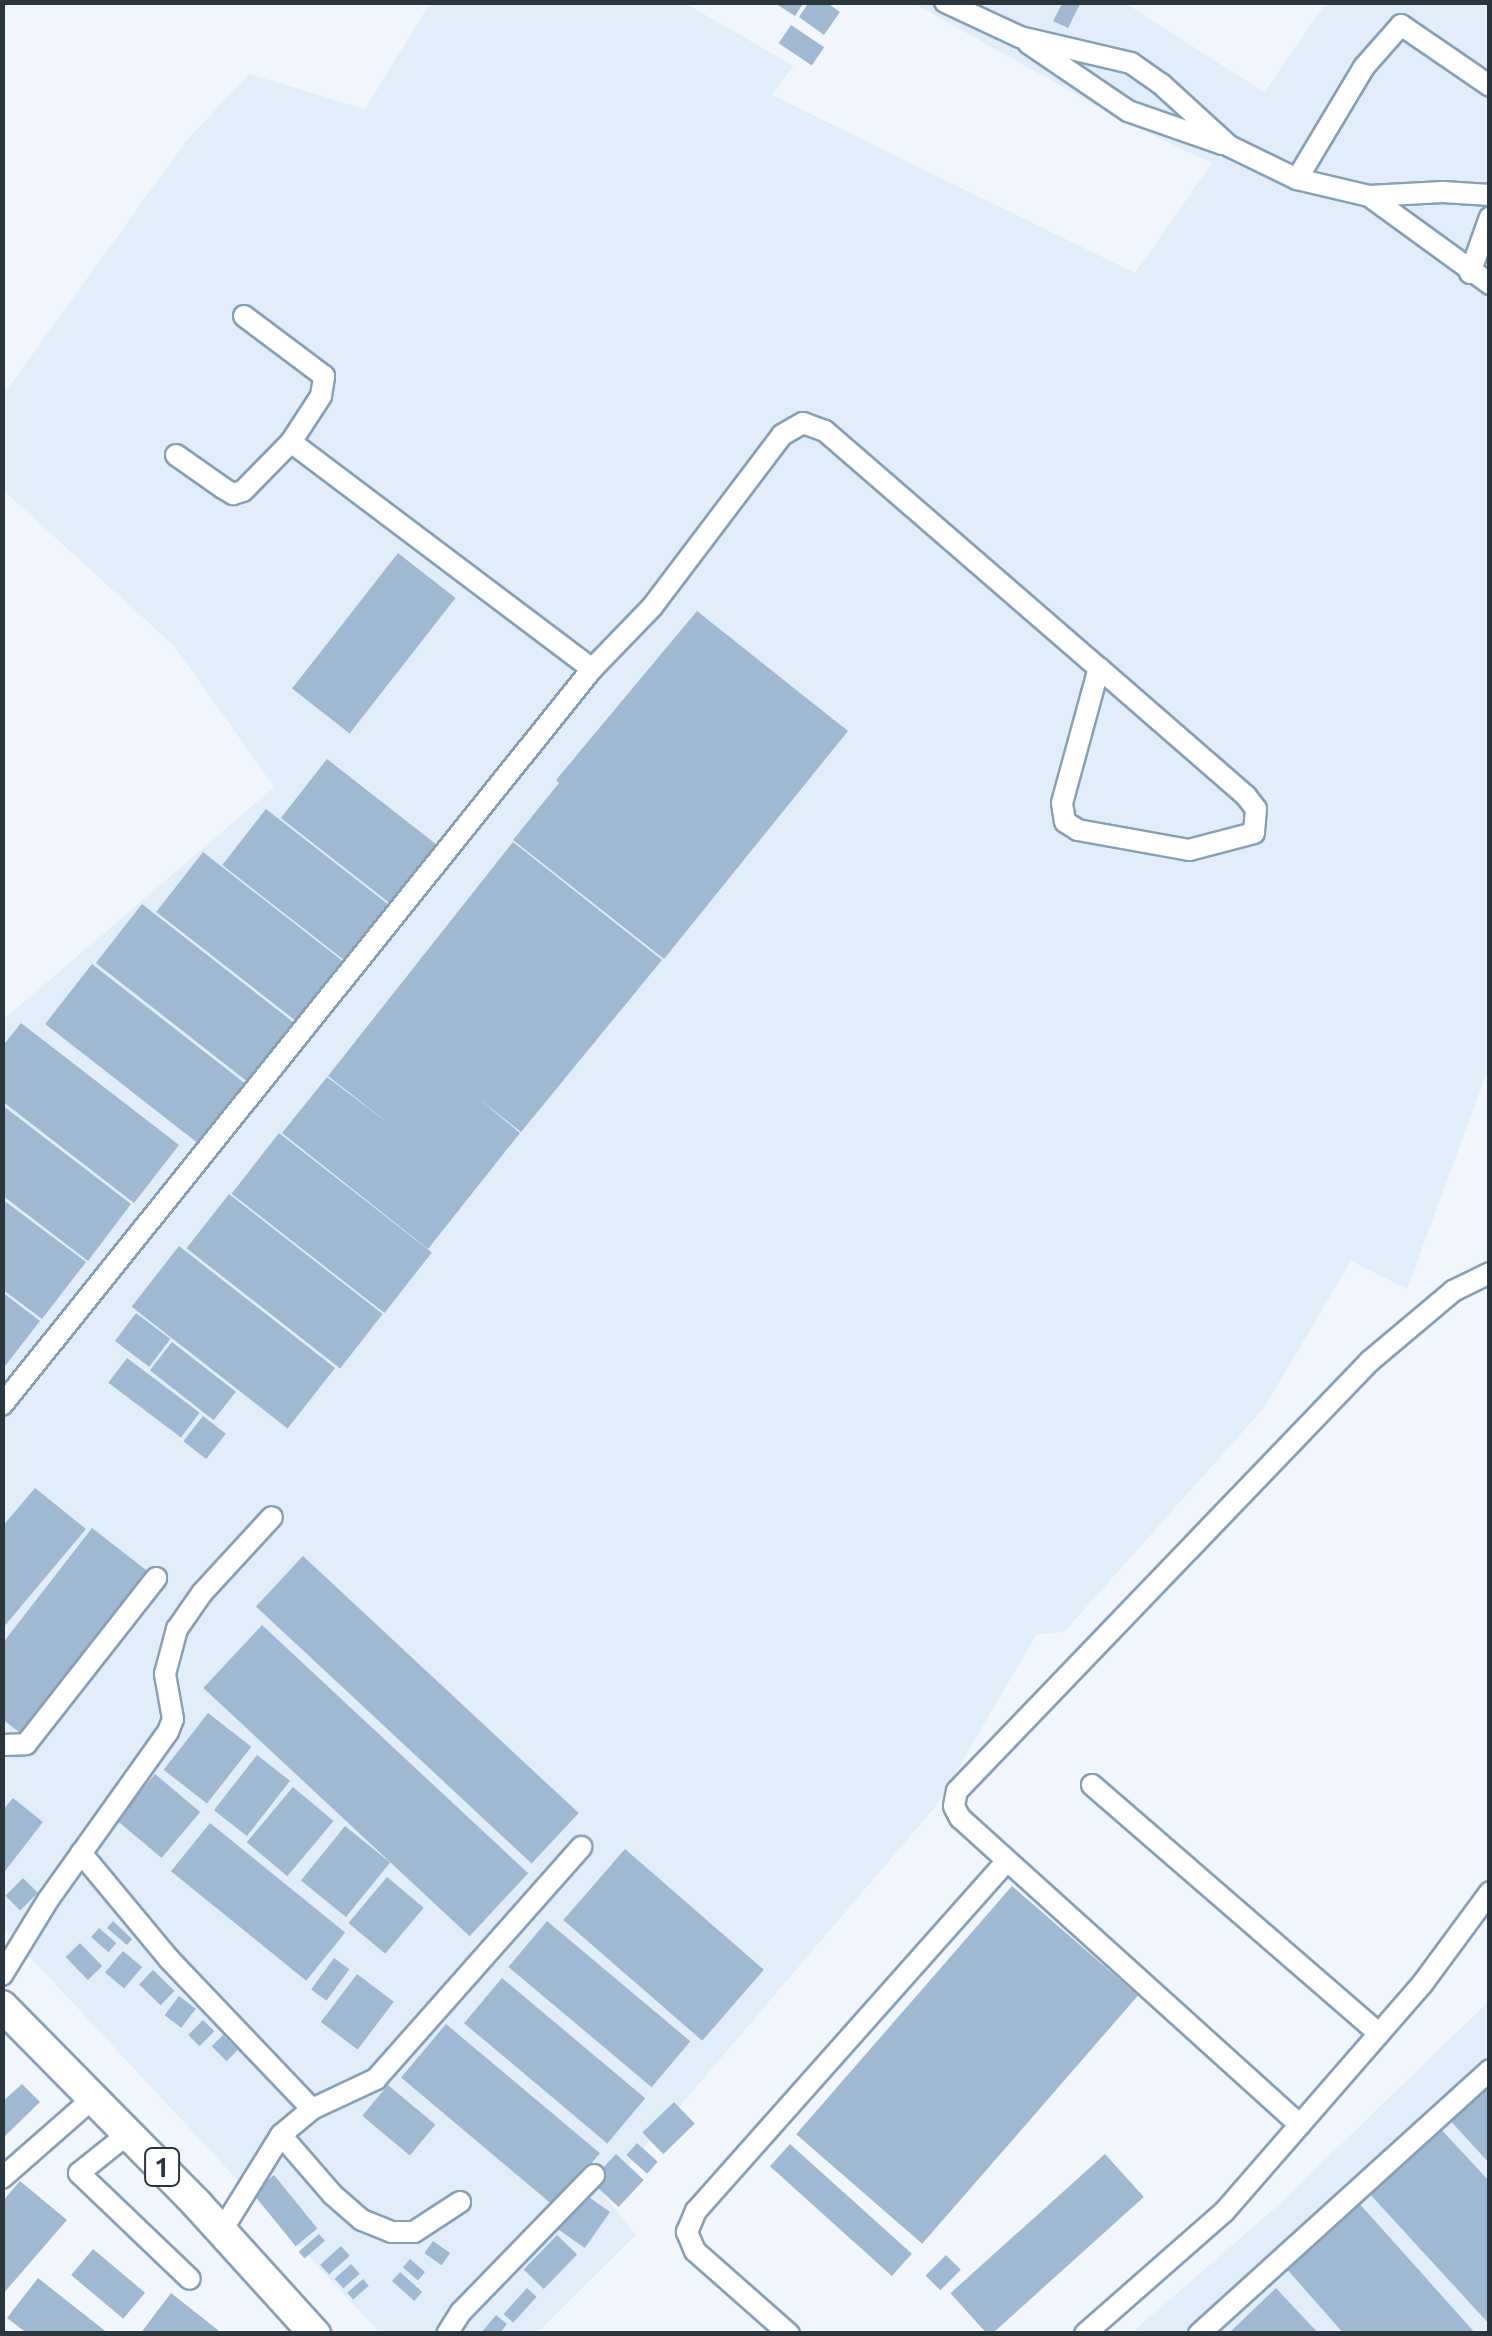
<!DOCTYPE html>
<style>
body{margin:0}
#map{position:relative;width:1492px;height:2336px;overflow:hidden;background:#f1f6fc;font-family:Ubuntu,sans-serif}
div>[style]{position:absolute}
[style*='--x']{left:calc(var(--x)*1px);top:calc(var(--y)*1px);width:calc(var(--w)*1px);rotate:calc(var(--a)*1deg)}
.built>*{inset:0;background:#e1eefa}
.building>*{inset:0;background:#a0b9d2;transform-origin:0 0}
.roads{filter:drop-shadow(2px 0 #87a0b8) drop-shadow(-2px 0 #87a0b8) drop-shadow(0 2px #87a0b8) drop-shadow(0 -2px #87a0b8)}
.minor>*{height:20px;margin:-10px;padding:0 10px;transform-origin:10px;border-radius:10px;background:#fff}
.highway>*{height:30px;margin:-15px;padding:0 15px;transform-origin:15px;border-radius:15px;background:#fff}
span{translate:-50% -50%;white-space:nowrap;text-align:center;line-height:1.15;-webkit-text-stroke:10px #fff;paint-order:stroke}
.shield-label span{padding:2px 8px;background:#fff;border:2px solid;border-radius:8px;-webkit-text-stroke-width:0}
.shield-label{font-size:28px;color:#2a353e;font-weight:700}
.frame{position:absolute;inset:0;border:5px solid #2a353e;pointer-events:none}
</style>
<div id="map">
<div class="built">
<div style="clip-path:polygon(430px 3px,685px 3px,794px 66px,772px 95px,1135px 273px,1212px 163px,1127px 123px,913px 3px,1125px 3px,1264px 92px,1326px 3px,1489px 3px,1489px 1067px,1407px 1289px,1351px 1261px,1264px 1408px,1064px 1632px,1037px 1634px,936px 1806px,604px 2195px,636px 2235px,537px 2333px,380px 2333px,3px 1928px,3px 1020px,274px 787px,174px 646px,3px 490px,3px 395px,186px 141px,249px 74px,365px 109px)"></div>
<div style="clip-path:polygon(1489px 2001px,1489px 2333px,1130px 2334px,1275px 2208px)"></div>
</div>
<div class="building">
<div style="clip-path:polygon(773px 2px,804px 2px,795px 16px)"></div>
<div style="clip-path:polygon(809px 2px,826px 2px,840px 12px,824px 35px,799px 17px)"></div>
<div style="clip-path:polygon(1063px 2px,1080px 4px,1068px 28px,1053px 21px)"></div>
<div style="left:791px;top:25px;width:40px;height:22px;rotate:34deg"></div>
<div style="left:398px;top:553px;width:73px;height:172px;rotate:38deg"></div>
<div style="clip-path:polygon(697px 611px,848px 731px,664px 959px,513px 840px,559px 783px,556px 780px)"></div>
<div style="left:327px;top:759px;width:138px;height:75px;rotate:38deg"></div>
<div style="left:266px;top:809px;width:154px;height:71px;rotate:38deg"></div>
<div style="clip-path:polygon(513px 842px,662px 960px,521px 1132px,478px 1098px,520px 1133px,428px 1249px,282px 1133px,327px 1077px,392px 1126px,328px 1076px)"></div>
<div style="left:203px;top:852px;width:177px;height:76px;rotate:38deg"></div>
<div style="left:142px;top:904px;width:195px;height:75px;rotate:38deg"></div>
<div style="left:92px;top:964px;width:197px;height:76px;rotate:38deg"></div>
<div style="clip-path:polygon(21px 1023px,179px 1145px,134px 1203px,2px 1101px,2px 1047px)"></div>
<div style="clip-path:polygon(2px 1105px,131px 1204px,88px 1261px,2px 1195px)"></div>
<div style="left:279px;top:1133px;width:194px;height:77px;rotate:38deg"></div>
<div style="left:229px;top:1194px;width:195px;height:69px;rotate:38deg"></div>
<div style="clip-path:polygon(2px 1199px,86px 1262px,42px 1319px,2px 1289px)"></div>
<div style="left:179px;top:1246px;width:198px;height:77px;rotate:38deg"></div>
<div style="clip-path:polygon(2px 1292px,40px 1321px,2px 1370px)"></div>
<div style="left:136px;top:1313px;width:43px;height:35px;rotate:37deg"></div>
<div style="left:172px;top:1342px;width:81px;height:36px;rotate:38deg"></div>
<div style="left:127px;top:1358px;width:91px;height:31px;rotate:37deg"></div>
<div style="left:203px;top:1416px;width:29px;height:32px;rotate:38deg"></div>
<div style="clip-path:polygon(35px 1488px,86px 1529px,2px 1629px,2px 1527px)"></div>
<div style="clip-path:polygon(92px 1528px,150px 1573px,24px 1736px,2px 1719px,2px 1644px)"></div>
<div style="left:303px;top:1556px;width:377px;height:69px;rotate:43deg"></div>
<div style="left:262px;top:1625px;width:364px;height:86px;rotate:43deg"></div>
<div style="left:208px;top:1713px;width:55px;height:72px;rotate:38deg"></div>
<div style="left:257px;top:1755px;width:42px;height:70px;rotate:38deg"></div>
<div style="left:155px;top:1774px;width:59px;height:60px;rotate:40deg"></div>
<div style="left:293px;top:1787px;width:53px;height:72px;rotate:40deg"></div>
<div style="clip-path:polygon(13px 1798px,43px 1822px,2px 1875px,2px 1811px)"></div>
<div style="left:210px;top:1823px;width:174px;height:62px;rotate:39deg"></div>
<div style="left:345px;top:1826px;width:58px;height:70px;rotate:39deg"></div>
<div style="left:625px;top:1849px;width:184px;height:94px;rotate:41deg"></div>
<div style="left:387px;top:1877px;width:48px;height:60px;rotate:40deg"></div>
<div style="left:23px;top:1878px;width:21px;height:25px;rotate:45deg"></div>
<div style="left:1012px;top:1886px;width:167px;height:329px;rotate:41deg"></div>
<div style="clip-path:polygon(113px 1921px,132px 1939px,127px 1945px,107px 1928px)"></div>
<div style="left:547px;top:1921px;width:187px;height:60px;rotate:40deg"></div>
<div style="left:99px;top:1928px;width:23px;height:12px;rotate:41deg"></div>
<div style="left:80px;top:1943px;width:32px;height:20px;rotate:46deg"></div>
<div style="left:123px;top:1951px;width:25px;height:28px;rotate:40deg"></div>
<div style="left:334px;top:1958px;width:19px;height:39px;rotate:36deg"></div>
<div style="left:153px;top:1970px;width:30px;height:20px;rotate:44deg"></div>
<div style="left:357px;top:1974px;width:46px;height:60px;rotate:37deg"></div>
<div style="left:502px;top:1978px;width:187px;height:59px;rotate:40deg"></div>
<div style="left:179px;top:1996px;width:21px;height:24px;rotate:37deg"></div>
<div style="left:203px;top:2020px;width:16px;height:21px;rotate:45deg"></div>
<div style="left:446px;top:2024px;width:201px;height:70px;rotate:40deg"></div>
<div style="left:223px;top:2035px;width:21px;height:16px;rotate:45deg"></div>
<div style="clip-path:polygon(1490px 2079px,1490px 2164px,1447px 2117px)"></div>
<div style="clip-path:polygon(22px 2084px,40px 2102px,5px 2136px,2px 2102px)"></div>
<div style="left:388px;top:2085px;width:62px;height:40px;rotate:40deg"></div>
<div style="left:674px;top:2102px;width:30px;height:44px;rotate:46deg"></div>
<div style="clip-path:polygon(1438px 2126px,1490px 2182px,1490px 2325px,1367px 2191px)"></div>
<div style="left:637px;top:2143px;width:28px;height:16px;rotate:42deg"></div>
<div style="left:790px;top:2144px;width:164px;height:30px;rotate:42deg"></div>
<div style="left:616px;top:2154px;width:38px;height:37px;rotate:43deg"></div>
<div style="left:1105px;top:2154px;width:58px;height:208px;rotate:48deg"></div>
<div style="left:274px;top:2175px;width:69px;height:28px;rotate:51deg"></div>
<div style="clip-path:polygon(20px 2181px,67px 2220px,2px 2295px,2px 2202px)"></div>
<div style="left:583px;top:2193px;width:33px;height:44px;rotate:35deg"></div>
<div style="clip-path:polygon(1358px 2202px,1476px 2334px,1344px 2334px,1285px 2267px)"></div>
<div style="left:319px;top:2234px;width:9px;height:27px;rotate:49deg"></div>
<div style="left:557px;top:2235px;width:28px;height:48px;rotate:44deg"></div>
<div style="left:433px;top:2241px;width:21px;height:15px;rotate:35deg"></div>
<div style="left:341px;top:2246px;width:13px;height:28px;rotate:48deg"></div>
<div style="left:93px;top:2249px;width:68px;height:34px;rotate:40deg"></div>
<div style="left:946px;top:2255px;width:21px;height:29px;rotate:45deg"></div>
<div style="left:410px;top:2259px;width:20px;height:11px;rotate:41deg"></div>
<div style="left:351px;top:2264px;width:13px;height:22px;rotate:48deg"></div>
<div style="left:400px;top:2272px;width:30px;height:12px;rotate:42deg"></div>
<div style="clip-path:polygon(38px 2278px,109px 2334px,28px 2334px,7px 2318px)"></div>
<div style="left:363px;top:2279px;width:9px;height:21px;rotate:49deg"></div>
<div style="left:527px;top:2288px;width:13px;height:35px;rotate:42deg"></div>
<div style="clip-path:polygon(1276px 2288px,1319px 2334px,1228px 2334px)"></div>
<div style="clip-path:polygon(171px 2293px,223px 2334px,140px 2334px)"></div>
<div style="clip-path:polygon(496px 2315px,507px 2324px,499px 2334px,480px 2334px)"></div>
</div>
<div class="roads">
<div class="minor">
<div style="--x:945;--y:2;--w:83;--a:25"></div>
<div style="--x:1020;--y:37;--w:114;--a:13.2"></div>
<div style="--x:1131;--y:63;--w:35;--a:35"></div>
<div style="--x:1160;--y:83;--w:93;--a:42.4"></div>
<div style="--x:1229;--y:146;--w:76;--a:25.9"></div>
<div style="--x:1297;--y:179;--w:74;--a:13.3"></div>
<div style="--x:1369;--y:196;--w:74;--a:-3.1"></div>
<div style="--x:1443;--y:192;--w:47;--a:3.7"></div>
<div style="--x:1028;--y:43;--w:121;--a:34.2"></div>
<div style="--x:1128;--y:111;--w:100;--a:19.3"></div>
<div style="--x:1297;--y:179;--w:131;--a:-59.1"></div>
<div style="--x:1364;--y:67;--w:56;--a:-48.6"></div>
<div style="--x:1401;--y:25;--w:108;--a:34.4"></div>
<div style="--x:1369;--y:196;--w:150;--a:36"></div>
<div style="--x:1470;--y:273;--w:59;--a:-70.3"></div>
<div style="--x:291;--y:442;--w:377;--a:37"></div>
<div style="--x:176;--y:455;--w:57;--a:35.1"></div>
<div style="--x:223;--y:488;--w:12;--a:31"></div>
<div style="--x:233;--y:494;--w:10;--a:-17"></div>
<div style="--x:243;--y:491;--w:69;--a:-45.6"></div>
<div style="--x:291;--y:442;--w:55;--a:-56.9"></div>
<div style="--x:321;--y:396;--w:20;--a:-81"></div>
<div style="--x:324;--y:376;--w:100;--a:-143.1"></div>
<div style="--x:2;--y:1405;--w:943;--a:-51.28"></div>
<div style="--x:592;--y:669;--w:86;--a:-45.9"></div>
<div style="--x:652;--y:607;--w:216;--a:-52.9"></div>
<div style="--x:782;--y:435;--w:24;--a:-30"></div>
<div style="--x:803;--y:423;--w:23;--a:20"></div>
<div style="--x:825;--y:431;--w:362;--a:40.9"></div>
<div style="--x:1099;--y:668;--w:195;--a:41"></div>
<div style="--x:1246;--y:796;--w:16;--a:52"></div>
<div style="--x:1256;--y:809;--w:24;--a:95"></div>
<div style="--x:1254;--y:833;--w:67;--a:165.3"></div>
<div style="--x:1189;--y:850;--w:113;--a:-169.8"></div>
<div style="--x:1078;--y:830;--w:15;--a:-148"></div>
<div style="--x:1065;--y:822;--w:19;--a:-99"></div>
<div style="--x:1062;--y:803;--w:140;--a:-74.7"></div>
<div style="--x:2;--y:1745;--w:24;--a:-2"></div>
<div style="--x:26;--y:1744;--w:211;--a:-51.9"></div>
<div style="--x:1092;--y:1785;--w:380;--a:40.9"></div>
<div style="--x:81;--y:1853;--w:138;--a:50.3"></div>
<div style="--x:169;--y:1959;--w:207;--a:46.4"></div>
<div style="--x:312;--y:2109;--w:40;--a:140"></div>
<div style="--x:281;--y:2135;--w:112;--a:121.8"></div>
<div style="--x:2;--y:1975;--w:88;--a:-58.5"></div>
<div style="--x:48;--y:1900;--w:206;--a:-54.5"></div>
<div style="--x:168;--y:1732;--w:14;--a:-69"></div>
<div style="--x:173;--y:1719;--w:46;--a:-100.1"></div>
<div style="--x:165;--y:1674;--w:47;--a:-75.1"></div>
<div style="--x:177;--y:1629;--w:44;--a:-55.2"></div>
<div style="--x:202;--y:1593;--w:103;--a:-47.4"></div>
<div style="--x:312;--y:2109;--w:71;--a:-25.1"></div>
<div style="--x:376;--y:2079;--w:310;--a:-48.5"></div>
<div style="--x:1300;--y:2125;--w:458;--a:-137.9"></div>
<div style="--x:960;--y:1818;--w:13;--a:-117"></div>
<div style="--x:954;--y:1806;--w:15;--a:-79"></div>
<div style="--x:957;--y:1791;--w:596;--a:-46.16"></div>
<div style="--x:1370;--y:1361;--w:109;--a:-40.1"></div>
<div style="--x:1453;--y:1291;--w:41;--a:-25.9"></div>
<div style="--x:129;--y:2133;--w:64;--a:141.3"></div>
<div style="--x:79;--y:2173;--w:153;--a:43.7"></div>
<div style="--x:281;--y:2135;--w:79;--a:49.1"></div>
<div style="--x:333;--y:2195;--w:38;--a:41"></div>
<div style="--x:362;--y:2220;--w:32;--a:22"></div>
<div style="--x:392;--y:2232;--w:22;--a:0"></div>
<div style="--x:414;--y:2232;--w:55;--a:-33.1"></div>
<div style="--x:2;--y:2178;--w:121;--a:-41.3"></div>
<div style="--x:447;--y:2334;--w:26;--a:-58"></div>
<div style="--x:461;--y:2312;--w:191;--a:-45.8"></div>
<div style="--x:789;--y:2334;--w:125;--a:-138.6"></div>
<div style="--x:695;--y:2251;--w:21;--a:-113"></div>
<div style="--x:687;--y:2232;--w:23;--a:-67"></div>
<div style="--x:696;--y:2211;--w:467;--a:-48.4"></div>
<div style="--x:1085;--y:2334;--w:185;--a:-41.3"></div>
<div style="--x:1224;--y:2212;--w:303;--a:-49"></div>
<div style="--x:1423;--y:1983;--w:113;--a:-53.6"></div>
<div style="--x:1199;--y:2334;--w:393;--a:-42.2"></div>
</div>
<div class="highway">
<div style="--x:2;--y:2006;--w:278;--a:45.4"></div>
<div style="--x:197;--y:2204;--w:176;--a:47.8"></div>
</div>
</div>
<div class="shield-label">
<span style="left:162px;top:2167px">1</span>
</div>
<div class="frame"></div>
</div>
